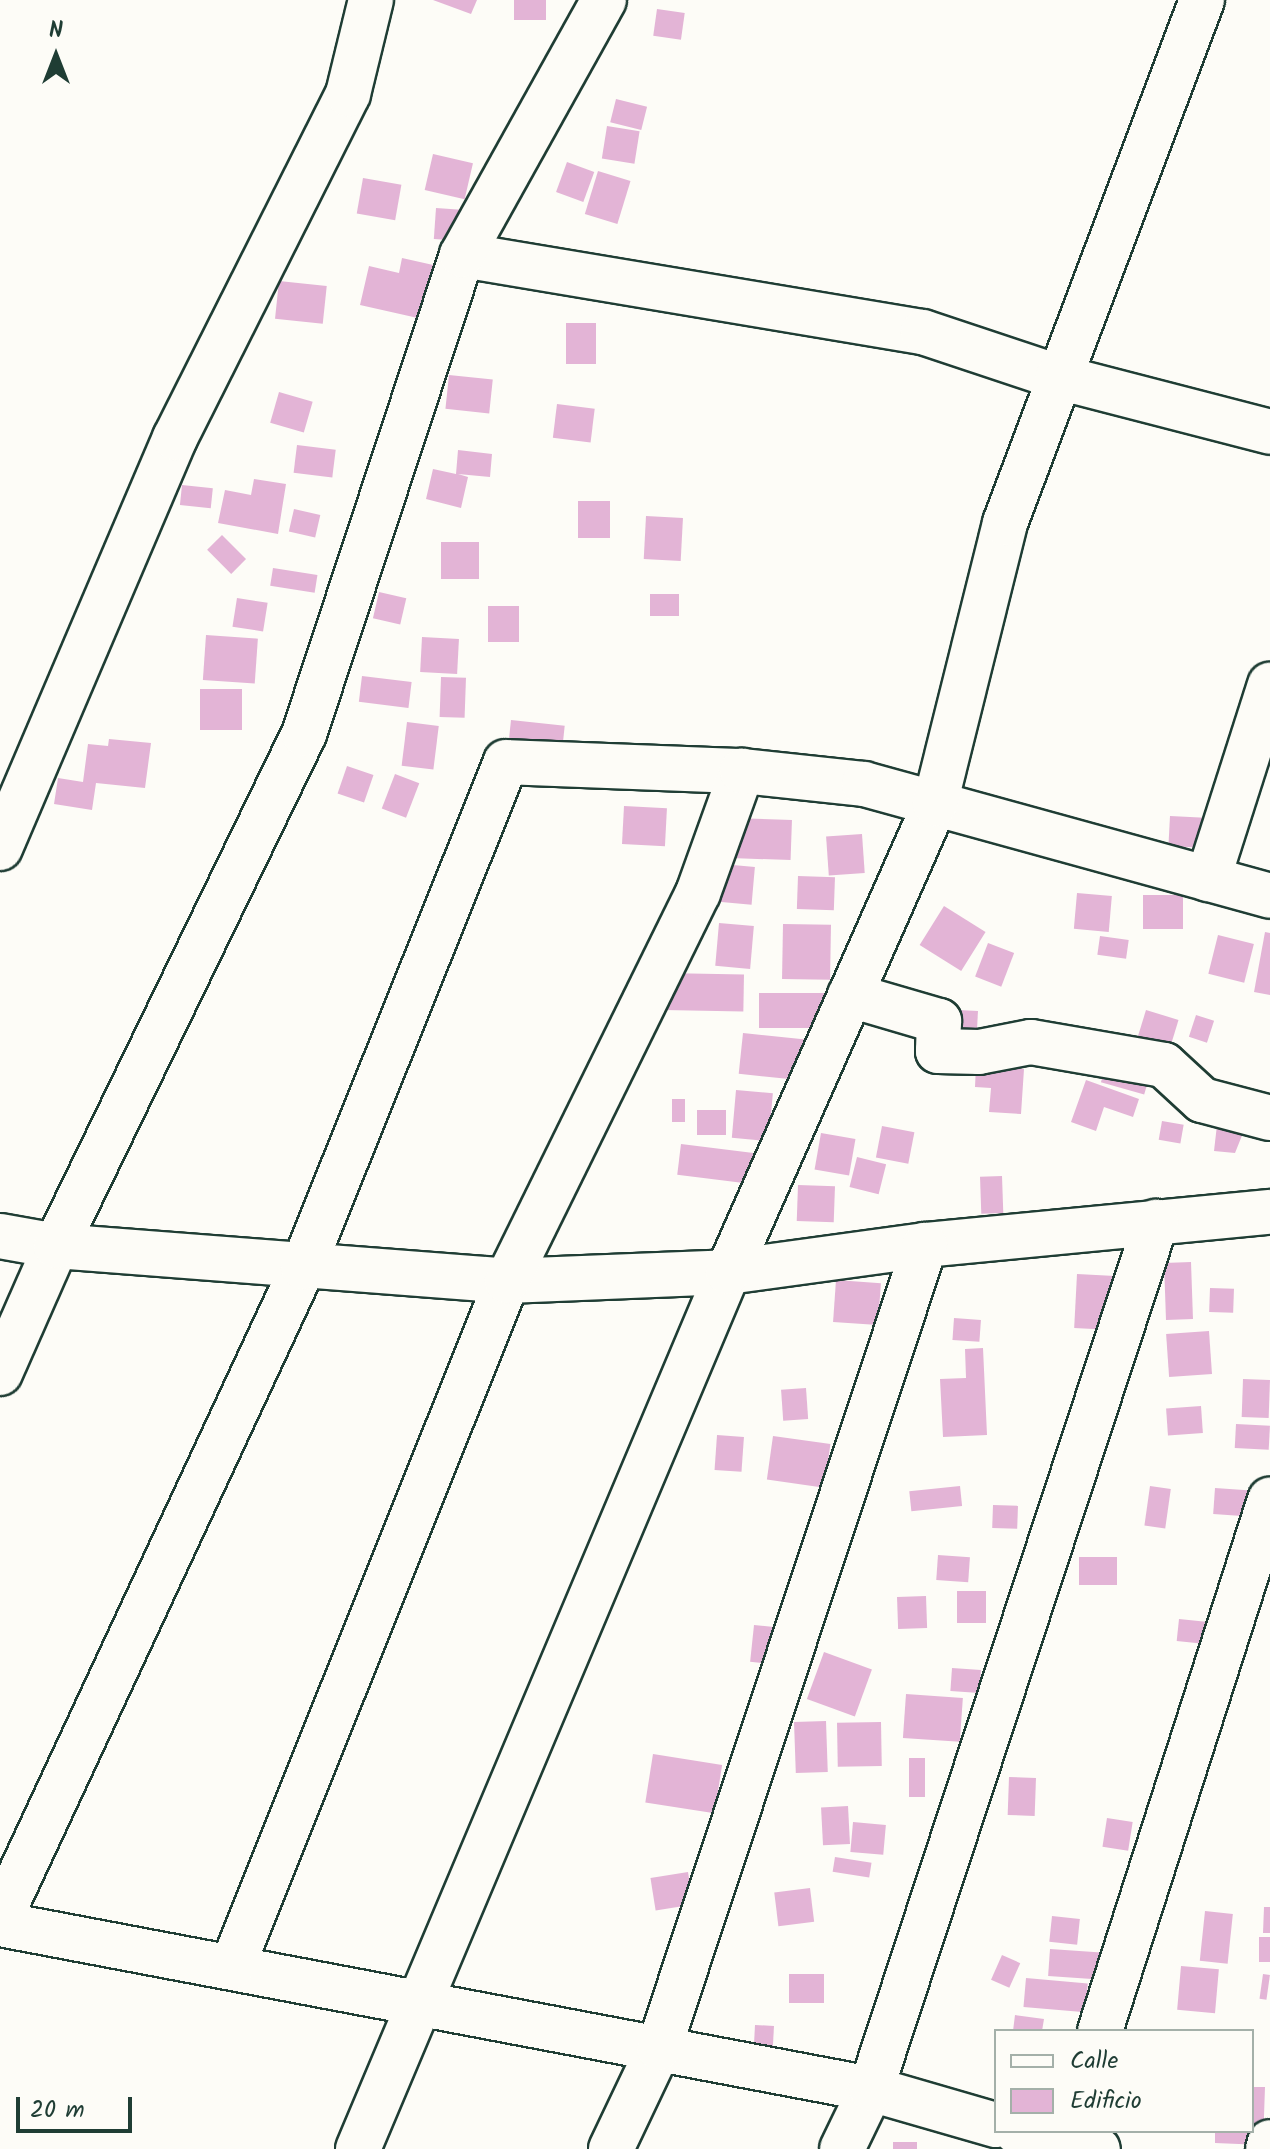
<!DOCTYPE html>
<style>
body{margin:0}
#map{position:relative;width:1270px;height:2149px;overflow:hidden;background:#fdfcf7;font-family:Kalam,sans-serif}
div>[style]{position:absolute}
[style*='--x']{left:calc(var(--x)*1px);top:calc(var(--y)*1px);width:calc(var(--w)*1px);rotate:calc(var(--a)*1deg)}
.building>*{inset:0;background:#e3b4d6;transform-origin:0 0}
.roads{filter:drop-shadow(2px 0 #1f3d34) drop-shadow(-2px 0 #1f3d34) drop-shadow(0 2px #1f3d34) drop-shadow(0 -2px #1f3d34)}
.minor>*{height:44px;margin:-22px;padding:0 22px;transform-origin:22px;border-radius:22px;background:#fdfcf7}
span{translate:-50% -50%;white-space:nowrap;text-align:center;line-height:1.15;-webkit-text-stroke:6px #fdfcf7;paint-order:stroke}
.legend{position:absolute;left:994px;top:2029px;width:260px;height:104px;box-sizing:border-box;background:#fdfcf7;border:2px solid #a4b0a9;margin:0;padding:10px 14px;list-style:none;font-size:24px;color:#1f3d34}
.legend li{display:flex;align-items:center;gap:16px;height:40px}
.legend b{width:40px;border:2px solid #a4b0a9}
.north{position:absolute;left:16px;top:16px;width:80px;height:80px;-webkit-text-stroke:6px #fdfcf7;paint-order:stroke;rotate:0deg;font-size:22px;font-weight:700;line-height:32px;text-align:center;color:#1f3d34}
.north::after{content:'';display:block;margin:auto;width:28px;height:36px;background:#1f3d34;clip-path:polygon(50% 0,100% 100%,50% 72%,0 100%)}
.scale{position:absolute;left:16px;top:2097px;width:116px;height:36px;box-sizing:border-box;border:4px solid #1f3d34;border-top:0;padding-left:10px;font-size:24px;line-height:28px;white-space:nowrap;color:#1f3d34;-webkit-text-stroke:6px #fdfcf7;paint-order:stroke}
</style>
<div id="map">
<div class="building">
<div style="clip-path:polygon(433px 0,477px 0,471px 14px)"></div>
<div style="left:514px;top:0;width:32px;height:20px"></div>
<div style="left:657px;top:9px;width:28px;height:27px;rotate:8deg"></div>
<div style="left:616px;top:99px;width:32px;height:24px;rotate:14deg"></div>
<div style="left:607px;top:126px;width:33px;height:33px;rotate:9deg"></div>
<div style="left:433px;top:154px;width:41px;height:37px;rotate:13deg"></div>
<div style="left:567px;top:162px;width:29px;height:32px;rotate:20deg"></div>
<div style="left:598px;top:171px;width:34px;height:45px;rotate:17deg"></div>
<div style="left:363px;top:178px;width:39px;height:36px;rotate:10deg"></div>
<div style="left:436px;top:208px;width:29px;height:31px;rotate:4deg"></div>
<div style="clip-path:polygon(402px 258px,451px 269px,440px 323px,360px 305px,369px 266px,399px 273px)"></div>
<div style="left:279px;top:281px;width:48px;height:38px;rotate:6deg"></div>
<div style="left:566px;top:323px;width:30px;height:41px"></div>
<div style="left:449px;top:375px;width:44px;height:34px;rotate:6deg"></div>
<div style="left:279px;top:392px;width:35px;height:32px;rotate:16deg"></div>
<div style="left:557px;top:404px;width:38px;height:34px;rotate:7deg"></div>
<div style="left:297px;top:445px;width:39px;height:28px;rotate:7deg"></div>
<div style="clip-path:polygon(458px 450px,492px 454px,490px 477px,458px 474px,468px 477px,461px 508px,426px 499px,433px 469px,456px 474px)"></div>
<div style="clip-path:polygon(254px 479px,286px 484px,278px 534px,218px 523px,225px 490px,251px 495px)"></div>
<div style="left:182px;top:485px;width:31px;height:20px;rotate:6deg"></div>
<div style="left:578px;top:501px;width:32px;height:37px"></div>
<div style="left:294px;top:509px;width:27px;height:23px;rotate:13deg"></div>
<div style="left:646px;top:516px;width:37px;height:43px;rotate:3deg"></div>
<div style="left:222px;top:535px;width:34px;height:21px;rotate:45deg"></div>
<div style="left:441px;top:542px;width:38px;height:37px"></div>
<div style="left:273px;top:568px;width:45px;height:18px;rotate:9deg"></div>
<div style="left:379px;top:592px;width:28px;height:27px;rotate:13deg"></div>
<div style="left:650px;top:594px;width:29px;height:22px"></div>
<div style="left:237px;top:598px;width:31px;height:29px;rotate:9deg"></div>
<div style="left:488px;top:606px;width:31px;height:36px"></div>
<div style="left:206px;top:635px;width:52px;height:45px;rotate:4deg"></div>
<div style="left:422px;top:637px;width:37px;height:35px;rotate:3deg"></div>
<div style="left:362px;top:676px;width:50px;height:26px;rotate:7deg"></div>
<div style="left:441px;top:677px;width:25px;height:40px;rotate:2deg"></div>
<div style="left:200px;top:689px;width:42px;height:41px"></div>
<div style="left:511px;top:720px;width:54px;height:28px;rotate:6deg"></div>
<div style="left:407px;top:722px;width:32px;height:44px;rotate:7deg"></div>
<div style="clip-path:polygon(109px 739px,151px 743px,145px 788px,96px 783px,92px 810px,54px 804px,58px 778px,83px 782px,88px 744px,108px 746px)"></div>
<div style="left:347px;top:766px;width:28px;height:29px;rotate:19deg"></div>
<div style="left:395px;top:774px;width:26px;height:37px;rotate:21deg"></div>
<div style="left:624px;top:806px;width:43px;height:38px;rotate:3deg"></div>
<div style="left:1170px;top:816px;width:35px;height:30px;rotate:3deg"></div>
<div style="left:732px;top:818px;width:60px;height:40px;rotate:2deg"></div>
<div style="left:862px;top:834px;width:39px;height:36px;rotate:86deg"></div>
<div style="left:722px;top:864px;width:33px;height:38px;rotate:5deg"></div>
<div style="left:798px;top:876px;width:37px;height:33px;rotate:2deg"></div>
<div style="left:1077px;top:893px;width:35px;height:36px;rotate:5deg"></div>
<div style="left:1143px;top:895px;width:40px;height:34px"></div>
<div style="left:944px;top:906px;width:49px;height:46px;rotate:32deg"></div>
<div style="left:719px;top:923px;width:35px;height:43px;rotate:5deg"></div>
<div style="left:783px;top:924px;width:48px;height:55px;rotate:1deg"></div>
<div style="clip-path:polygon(1265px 932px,1270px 933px,1270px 995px,1254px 992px)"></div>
<div style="left:1218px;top:935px;width:37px;height:40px;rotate:14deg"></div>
<div style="left:1100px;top:936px;width:29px;height:19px;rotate:8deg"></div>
<div style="left:988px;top:943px;width:28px;height:36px;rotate:21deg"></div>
<div style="left:664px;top:973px;width:80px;height:37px;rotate:1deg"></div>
<div style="left:833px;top:993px;width:35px;height:74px;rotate:90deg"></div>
<div style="left:958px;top:1010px;width:20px;height:33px;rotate:3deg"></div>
<div style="left:1146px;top:1010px;width:34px;height:28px;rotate:17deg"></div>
<div style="left:1196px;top:1015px;width:19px;height:23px;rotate:18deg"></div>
<div style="left:743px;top:1033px;width:63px;height:41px;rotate:6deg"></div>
<div style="left:1107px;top:1061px;width:45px;height:22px;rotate:16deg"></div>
<div style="clip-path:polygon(976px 1065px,1024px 1069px,1021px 1114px,989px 1112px,991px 1088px,975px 1087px)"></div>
<div style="clip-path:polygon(1086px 1080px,1139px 1099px,1133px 1117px,1104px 1107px,1096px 1131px,1071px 1122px)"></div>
<div style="left:736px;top:1090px;width:37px;height:48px;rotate:5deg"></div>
<div style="left:672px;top:1099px;width:13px;height:23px"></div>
<div style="left:697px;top:1110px;width:29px;height:25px"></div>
<div style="left:1162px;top:1121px;width:22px;height:19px;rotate:10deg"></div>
<div style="clip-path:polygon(1217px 1125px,1245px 1128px,1235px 1153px,1214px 1151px)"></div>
<div style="left:882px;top:1126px;width:33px;height:32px;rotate:11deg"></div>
<div style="left:821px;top:1133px;width:35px;height:37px;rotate:10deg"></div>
<div style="left:681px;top:1144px;width:77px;height:31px;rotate:7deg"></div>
<div style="left:857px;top:1157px;width:30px;height:31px;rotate:14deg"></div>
<div style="left:1002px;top:1176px;width:37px;height:22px;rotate:88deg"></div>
<div style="left:798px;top:1185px;width:37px;height:36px;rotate:2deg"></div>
<div style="left:1191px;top:1262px;width:57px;height:27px;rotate:88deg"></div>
<div style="left:1077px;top:1274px;width:38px;height:54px;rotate:3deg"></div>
<div style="left:836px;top:1280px;width:45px;height:42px;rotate:4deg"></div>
<div style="left:1210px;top:1288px;width:24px;height:24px;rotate:2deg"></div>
<div style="left:954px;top:1318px;width:27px;height:22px;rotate:4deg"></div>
<div style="left:1209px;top:1331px;width:43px;height:43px;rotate:86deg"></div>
<div style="clip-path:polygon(983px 1348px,987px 1435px,943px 1437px,940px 1379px,966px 1378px,965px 1349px)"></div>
<div style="left:1243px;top:1379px;width:27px;height:38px;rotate:2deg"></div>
<div style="left:806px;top:1388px;width:31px;height:25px;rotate:86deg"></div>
<div style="left:1201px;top:1406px;width:27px;height:35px;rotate:86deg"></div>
<div style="left:1236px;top:1424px;width:34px;height:24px;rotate:3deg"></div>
<div style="left:717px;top:1435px;width:27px;height:35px;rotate:4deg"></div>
<div style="left:773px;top:1436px;width:58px;height:44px;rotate:8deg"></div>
<div style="left:960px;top:1486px;width:20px;height:51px;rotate:84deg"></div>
<div style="left:1150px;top:1486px;width:21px;height:40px;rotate:8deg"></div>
<div style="left:1215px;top:1488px;width:47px;height:26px;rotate:4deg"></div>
<div style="left:993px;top:1505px;width:25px;height:23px;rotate:2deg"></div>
<div style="left:938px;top:1555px;width:32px;height:25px;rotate:4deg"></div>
<div style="left:1079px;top:1557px;width:38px;height:28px"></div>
<div style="left:957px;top:1591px;width:29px;height:32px"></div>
<div style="left:926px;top:1596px;width:32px;height:29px;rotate:88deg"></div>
<div style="left:1179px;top:1619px;width:39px;height:22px;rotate:6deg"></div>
<div style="left:754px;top:1625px;width:20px;height:37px;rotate:6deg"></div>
<div style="left:824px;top:1652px;width:51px;height:50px;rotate:20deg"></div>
<div style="left:952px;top:1668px;width:29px;height:23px;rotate:4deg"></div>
<div style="left:906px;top:1694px;width:57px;height:44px;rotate:4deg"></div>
<div style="left:826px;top:1721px;width:51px;height:32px;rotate:88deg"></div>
<div style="left:881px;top:1722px;width:44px;height:44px;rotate:89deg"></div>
<div style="left:653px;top:1754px;width:70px;height:49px;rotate:9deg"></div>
<div style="left:909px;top:1758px;width:16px;height:39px"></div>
<div style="left:1009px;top:1777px;width:27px;height:38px;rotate:2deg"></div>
<div style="left:848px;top:1806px;width:38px;height:27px;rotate:87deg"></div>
<div style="left:1107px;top:1818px;width:26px;height:29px;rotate:9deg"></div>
<div style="left:853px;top:1822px;width:33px;height:30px;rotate:5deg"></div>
<div style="left:835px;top:1857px;width:37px;height:15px;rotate:9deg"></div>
<div style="left:688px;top:1872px;width:33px;height:38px;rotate:81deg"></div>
<div style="left:810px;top:1888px;width:34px;height:36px;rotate:83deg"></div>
<div style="clip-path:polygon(1264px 1907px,1270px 1907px,1270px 1933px,1263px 1933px)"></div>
<div style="left:1205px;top:1911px;width:28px;height:50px;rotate:6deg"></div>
<div style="left:1052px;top:1916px;width:28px;height:26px;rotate:6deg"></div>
<div style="left:1259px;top:1937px;width:11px;height:25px"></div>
<div style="left:1050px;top:1949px;width:55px;height:27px;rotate:4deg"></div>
<div style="left:1002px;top:1955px;width:20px;height:27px;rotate:24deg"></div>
<div style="left:1181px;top:1966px;width:38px;height:44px;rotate:5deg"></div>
<div style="left:789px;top:1974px;width:35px;height:29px"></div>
<div style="left:1263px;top:1974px;width:7px;height:25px;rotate:8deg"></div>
<div style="left:1026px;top:1978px;width:62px;height:29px;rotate:5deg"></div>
<div style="clip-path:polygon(1015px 2015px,1044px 2019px,1042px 2031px,1013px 2031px)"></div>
<div style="left:755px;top:2025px;width:19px;height:25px;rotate:3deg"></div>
<div style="clip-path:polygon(1252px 2087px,1265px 2087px,1263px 2145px,1215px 2143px,1215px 2131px,1252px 2131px)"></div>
<div style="left:893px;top:2142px;width:24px;height:7px"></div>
</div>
<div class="roads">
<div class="minor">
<div style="--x:462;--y:255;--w:467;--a:9.5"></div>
<div style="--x:923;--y:332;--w:142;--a:18.4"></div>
<div style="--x:1058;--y:377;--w:219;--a:14.5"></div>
<div style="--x:0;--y:848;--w:446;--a:-66.9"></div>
<div style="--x:175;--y:438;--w:385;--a:-63.3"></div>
<div style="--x:348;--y:94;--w:97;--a:-76.3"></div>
<div style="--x:1208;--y:879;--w:204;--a:-72.3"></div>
<div style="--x:850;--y:995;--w:93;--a:16.3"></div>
<div style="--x:939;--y:1021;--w:30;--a:92"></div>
<div style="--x:938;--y:1051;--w:41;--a:1.4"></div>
<div style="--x:979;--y:1052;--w:53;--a:-10.9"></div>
<div style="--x:1031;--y:1042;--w:135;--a:9.8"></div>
<div style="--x:1164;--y:1065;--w:52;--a:42.6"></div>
<div style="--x:1202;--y:1100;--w:70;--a:14.8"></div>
<div style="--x:0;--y:1236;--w:57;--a:10.1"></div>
<div style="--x:56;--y:1246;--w:452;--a:4.4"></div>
<div style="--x:507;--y:1281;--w:221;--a:-2.3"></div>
<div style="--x:728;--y:1272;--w:199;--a:-7.8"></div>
<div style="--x:925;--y:1245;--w:347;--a:-5.5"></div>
<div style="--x:0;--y:1373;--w:139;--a:-66.2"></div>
<div style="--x:56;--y:1246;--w:569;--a:-64.16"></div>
<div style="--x:304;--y:734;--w:504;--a:-71.74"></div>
<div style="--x:462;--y:255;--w:292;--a:-60.9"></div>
<div style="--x:0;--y:1918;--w:718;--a:-65.04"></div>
<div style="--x:303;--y:1267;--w:544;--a:-68.1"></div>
<div style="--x:506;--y:762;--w:236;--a:2.2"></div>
<div style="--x:0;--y:1924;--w:886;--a:10.73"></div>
<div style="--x:871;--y:2089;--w:130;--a:16.1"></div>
<div style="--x:232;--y:1967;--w:739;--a:-68.16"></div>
<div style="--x:507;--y:1281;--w:432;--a:-63.8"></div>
<div style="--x:698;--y:893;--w:130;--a:-70.2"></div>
<div style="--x:742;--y:771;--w:123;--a:6.1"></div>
<div style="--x:864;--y:784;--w:421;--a:15.4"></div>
<div style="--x:1100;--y:2031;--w:558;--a:-72.25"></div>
<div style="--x:1016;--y:2131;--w:50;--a:16.3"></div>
<div style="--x:1064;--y:2145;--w:34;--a:7"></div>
<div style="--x:358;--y:2149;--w:952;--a:-67.13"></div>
<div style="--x:728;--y:1272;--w:512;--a:-66.14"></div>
<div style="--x:935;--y:804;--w:290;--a:-76"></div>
<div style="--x:1005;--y:523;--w:559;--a:-69.36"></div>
<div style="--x:611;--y:2149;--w:112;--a:-64.6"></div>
<div style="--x:659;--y:2048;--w:846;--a:-71.67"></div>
<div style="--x:842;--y:2149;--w:67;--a:-64.2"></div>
<div style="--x:871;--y:2089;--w:913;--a:-71.8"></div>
<div style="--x:1268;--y:2149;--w:7;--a:-74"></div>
</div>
</div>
<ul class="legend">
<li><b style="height:10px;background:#fdfcf7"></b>Calle</li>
<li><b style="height:22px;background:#e3b4d6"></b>Edificio</li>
</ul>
<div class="north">N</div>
<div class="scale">20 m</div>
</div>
